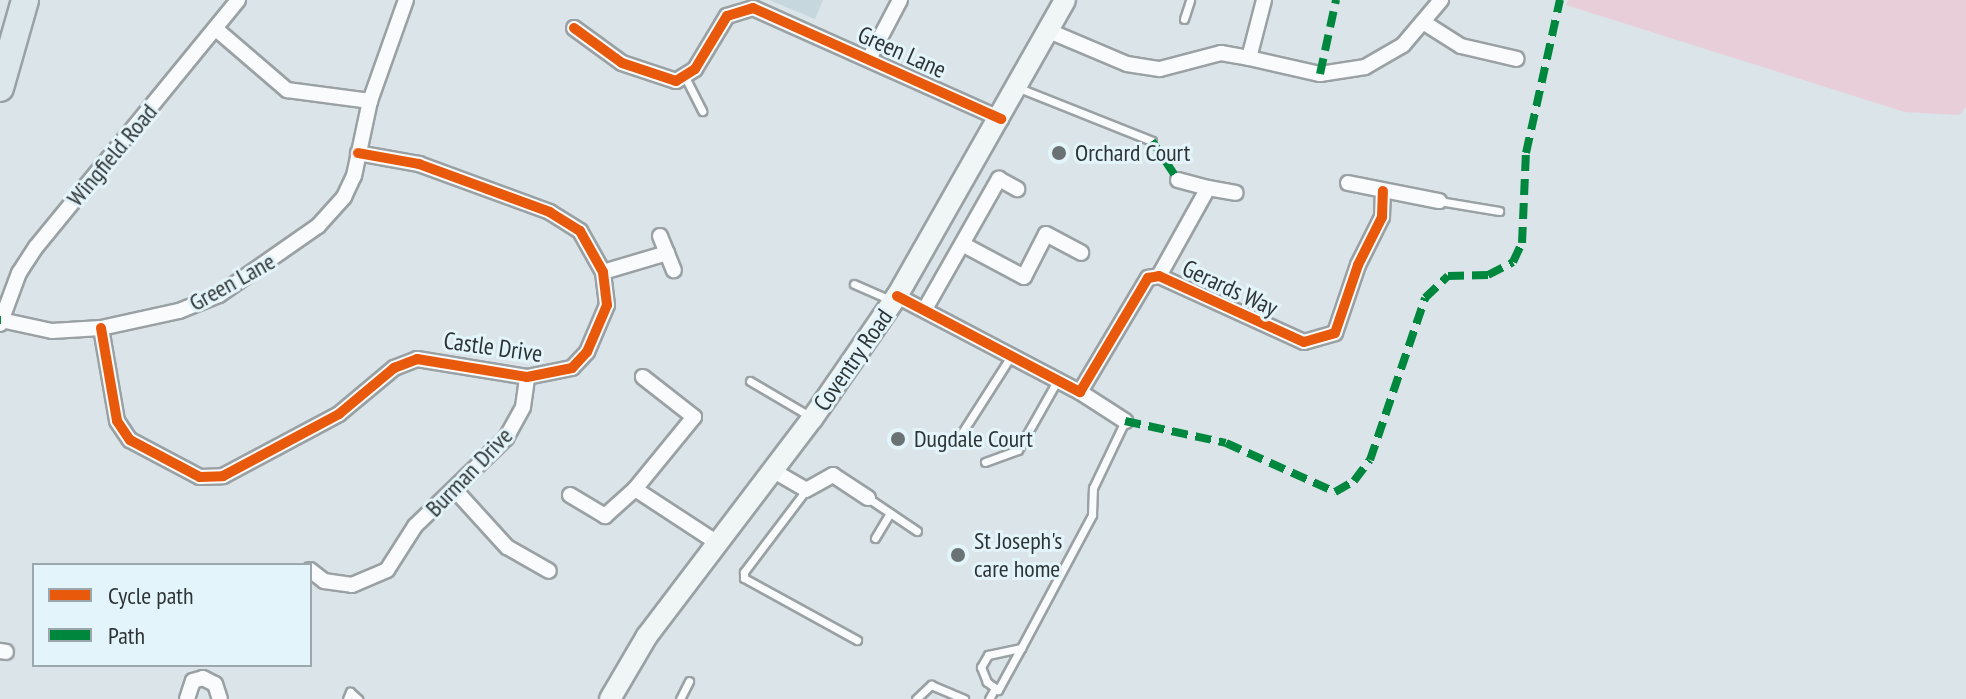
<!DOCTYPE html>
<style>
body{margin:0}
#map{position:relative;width:1966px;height:699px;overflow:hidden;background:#dbe4e8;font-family:"PT Sans Narrow",sans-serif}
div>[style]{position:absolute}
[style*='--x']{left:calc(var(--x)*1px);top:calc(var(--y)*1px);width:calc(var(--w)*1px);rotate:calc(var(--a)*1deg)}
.built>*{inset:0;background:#c6d8de}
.green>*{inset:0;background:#e8ced9}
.roads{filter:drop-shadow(2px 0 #9aa1a4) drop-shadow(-2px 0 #9aa1a4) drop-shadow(0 2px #9aa1a4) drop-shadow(0 -2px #9aa1a4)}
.lane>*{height:7px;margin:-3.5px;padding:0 3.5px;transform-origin:3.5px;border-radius:3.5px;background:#fafbfc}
.street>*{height:14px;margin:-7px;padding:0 7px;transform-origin:7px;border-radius:7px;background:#fafbfc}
.secondary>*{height:20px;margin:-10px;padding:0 10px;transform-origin:10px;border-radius:10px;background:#f0f5f6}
.highway>*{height:26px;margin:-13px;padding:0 13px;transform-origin:13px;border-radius:13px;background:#dbe7eb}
.quiet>*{height:8px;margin-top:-4px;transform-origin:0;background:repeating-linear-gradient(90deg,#00873e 0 16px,transparent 0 24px)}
.cycleway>*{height:10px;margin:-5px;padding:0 5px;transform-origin:5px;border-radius:5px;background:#e8590c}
.dots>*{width:22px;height:22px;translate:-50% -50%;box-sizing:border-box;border:4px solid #e3f4fa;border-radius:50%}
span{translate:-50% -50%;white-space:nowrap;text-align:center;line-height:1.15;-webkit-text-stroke:6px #e3f4fa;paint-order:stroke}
.street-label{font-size:24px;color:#2e3436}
.poi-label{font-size:24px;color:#2e3436}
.left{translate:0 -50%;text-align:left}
.legend{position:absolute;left:32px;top:563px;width:280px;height:104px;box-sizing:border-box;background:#e3f4fa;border:2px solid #9ba7ac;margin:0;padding:10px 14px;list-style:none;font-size:24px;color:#2e3436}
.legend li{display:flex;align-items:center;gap:16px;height:40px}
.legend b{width:40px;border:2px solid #9ba7ac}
</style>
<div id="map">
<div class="built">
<div style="clip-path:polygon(769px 0,823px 0,815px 19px)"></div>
</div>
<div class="green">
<div style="clip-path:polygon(1568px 0,1966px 0,1966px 107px,1959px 115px,1905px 112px,1566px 5px)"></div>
</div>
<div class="roads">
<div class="lane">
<div style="--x:1184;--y:19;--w:20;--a:-72"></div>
<div style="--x:686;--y:79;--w:36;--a:63"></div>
<div style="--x:1019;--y:88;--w:143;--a:21.7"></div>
<div style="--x:1439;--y:201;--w:61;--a:9.5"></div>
<div style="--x:854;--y:284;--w:43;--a:23.6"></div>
<div style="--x:750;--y:381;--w:71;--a:30.5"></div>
<div style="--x:958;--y:439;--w:98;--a:-57.4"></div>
<div style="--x:985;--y:462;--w:35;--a:-20"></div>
<div style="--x:1018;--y:450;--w:79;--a:-60.5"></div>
<div style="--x:806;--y:490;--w:103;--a:127.1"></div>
<div style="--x:744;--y:572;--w:6;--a:90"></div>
<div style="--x:744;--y:578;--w:129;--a:28.8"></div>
<div style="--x:868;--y:498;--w:59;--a:34"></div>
<div style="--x:875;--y:538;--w:29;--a:-59"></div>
<div style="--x:1021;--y:648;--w:48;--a:118.7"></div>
<div style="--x:998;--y:690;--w:14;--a:-144"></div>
<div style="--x:987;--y:682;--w:16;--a:-112"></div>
<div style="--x:981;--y:667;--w:14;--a:-60"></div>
<div style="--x:988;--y:655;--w:34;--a:-12"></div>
<div style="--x:1021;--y:648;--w:151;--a:-61.9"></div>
<div style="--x:1092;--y:515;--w:27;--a:-88"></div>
<div style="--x:1093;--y:488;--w:74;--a:-64.5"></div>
<div style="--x:347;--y:699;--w:8;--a:-67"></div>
<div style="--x:350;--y:692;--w:11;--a:41"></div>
<div style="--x:680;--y:699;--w:20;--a:-63"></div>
<div style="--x:916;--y:699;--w:21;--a:-43"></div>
<div style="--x:931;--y:685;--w:36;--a:23"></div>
<div style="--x:989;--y:699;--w:13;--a:-61"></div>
</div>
<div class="street">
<div style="--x:1423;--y:22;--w:45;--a:32.3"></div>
<div style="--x:1461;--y:46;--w:57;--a:13.1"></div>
<div style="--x:574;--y:28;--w:59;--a:36.1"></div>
<div style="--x:622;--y:63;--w:57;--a:18.4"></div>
<div style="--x:676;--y:81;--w:22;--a:-32"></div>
<div style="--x:695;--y:69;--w:62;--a:-58.9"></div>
<div style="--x:727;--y:16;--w:27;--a:-17"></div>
<div style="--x:753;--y:8;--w:272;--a:24.1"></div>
<div style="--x:216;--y:29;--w:94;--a:40.7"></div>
<div style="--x:287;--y:90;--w:84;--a:7.5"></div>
<div style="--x:1049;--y:31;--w:85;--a:22.9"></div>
<div style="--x:1127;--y:64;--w:33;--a:9"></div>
<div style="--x:1160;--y:69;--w:63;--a:-14.7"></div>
<div style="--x:1221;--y:53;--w:28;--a:10"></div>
<div style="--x:1249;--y:58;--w:60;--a:-75.5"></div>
<div style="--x:1249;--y:58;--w:73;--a:12.7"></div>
<div style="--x:1320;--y:74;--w:46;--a:-8.8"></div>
<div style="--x:1365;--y:67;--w:44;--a:-30.1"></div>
<div style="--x:1403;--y:45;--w:59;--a:-49.8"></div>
<div style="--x:869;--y:59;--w:67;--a:-62.3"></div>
<div style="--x:1178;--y:180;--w:31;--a:15"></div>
<div style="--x:1348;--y:183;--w:93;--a:11.2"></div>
<div style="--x:660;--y:236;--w:37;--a:68"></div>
<div style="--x:964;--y:245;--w:68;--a:28.1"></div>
<div style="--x:1024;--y:277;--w:48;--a:-62.9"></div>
<div style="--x:1046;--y:234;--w:40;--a:28"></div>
<div style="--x:603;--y:272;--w:67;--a:-16.5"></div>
<div style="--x:1159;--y:276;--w:101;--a:-60.9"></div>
<div style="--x:1208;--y:188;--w:28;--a:10"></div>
<div style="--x:897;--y:296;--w:207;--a:27.7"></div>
<div style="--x:1080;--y:392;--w:133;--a:-59.2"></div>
<div style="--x:1148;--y:278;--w:11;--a:-10"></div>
<div style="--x:1159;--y:276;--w:159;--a:24.5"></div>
<div style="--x:1304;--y:342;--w:32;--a:-16"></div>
<div style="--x:1335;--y:333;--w:72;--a:-71.3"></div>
<div style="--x:1358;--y:265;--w:54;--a:-63.4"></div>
<div style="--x:1382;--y:217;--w:26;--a:-88"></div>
<div style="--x:925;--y:309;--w:150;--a:-60.4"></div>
<div style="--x:999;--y:179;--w:21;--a:29"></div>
<div style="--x:1;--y:320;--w:52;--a:12.2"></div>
<div style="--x:52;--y:331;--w:49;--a:-3.5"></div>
<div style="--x:101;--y:328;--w:80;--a:-12.3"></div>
<div style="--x:179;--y:311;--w:43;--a:-21.8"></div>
<div style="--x:219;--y:295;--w:121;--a:-34.9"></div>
<div style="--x:318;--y:226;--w:39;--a:-48"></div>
<div style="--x:344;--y:197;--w:23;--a:-65"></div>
<div style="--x:354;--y:176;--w:77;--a:-78"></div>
<div style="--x:370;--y:101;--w:107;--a:-70.4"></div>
<div style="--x:0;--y:324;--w:54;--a:-69.6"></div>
<div style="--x:19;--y:273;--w:31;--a:-57"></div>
<div style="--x:36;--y:247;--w:319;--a:-50.7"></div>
<div style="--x:101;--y:328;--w:94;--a:80.2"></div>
<div style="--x:117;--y:421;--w:23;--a:56"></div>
<div style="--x:130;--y:440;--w:79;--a:27.9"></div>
<div style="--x:200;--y:477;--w:23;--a:-2"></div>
<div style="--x:223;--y:476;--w:132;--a:-28.1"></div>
<div style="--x:339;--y:414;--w:72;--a:-39.9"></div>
<div style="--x:394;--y:368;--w:25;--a:-21"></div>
<div style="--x:417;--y:359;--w:111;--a:9.3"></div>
<div style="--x:527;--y:377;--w:46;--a:-11.3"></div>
<div style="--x:572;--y:368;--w:22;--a:-47"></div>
<div style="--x:587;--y:352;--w:51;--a:-66.9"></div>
<div style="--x:607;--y:305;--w:33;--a:-97"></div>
<div style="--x:603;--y:272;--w:47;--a:-119.3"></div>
<div style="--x:580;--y:231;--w:36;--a:-148"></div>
<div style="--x:550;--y:212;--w:140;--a:-159.9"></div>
<div style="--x:419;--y:164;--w:62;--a:-169.8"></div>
<div style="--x:1080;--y:392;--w:54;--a:32.8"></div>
<div style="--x:772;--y:470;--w:39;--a:30"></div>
<div style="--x:806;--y:490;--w:31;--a:-29"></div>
<div style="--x:833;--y:475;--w:42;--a:33.3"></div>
<div style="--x:635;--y:489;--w:93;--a:-50.7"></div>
<div style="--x:694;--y:417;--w:65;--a:-141.9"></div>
<div style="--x:456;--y:491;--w:76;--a:47.7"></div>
<div style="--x:507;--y:547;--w:48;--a:29.7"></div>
<div style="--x:570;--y:495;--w:41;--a:31"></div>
<div style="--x:605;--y:516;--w:40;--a:-42"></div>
<div style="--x:635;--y:489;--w:97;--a:33.2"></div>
<div style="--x:310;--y:570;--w:18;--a:38"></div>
<div style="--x:324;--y:581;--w:28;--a:8"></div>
<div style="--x:352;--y:585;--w:38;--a:-23"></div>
<div style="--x:387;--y:570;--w:52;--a:-57.5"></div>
<div style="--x:415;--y:526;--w:127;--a:-44"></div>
<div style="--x:506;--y:438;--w:35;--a:-61"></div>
<div style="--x:523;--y:407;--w:30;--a:-82"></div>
<div style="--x:0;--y:651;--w:6;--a:9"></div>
<div style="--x:187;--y:699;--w:19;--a:-72"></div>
<div style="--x:193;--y:681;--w:10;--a:-17"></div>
<div style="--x:203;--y:678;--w:13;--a:27"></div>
<div style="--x:215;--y:684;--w:16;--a:72"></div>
</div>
<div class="secondary">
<div style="--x:610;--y:699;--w:73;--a:-59.6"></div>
<div style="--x:647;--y:636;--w:273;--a:-52.8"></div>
<div style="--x:812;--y:419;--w:150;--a:-55.4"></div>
<div style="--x:897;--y:296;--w:340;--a:-60.4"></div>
</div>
<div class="highway">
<div style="--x:0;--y:88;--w:91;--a:-74.1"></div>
</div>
</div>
<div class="quiet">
<div style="--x:1320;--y:74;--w:76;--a:-77.8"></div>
<div style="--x:1152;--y:141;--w:47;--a:56.3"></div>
<div style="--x:0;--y:320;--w:1;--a:0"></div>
<div style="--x:1125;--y:421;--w:103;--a:12.3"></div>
<div style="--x:1226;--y:443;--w:120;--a:24.2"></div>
<div style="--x:1335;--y:492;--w:22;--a:-30"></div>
<div style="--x:1354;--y:481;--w:26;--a:-53"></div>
<div style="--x:1370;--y:460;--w:171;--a:-71.2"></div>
<div style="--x:1425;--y:298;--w:32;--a:-44"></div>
<div style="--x:1448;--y:276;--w:40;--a:-1.4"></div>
<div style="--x:1488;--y:275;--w:28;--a:-27"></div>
<div style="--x:1513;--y:262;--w:21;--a:-65"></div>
<div style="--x:1522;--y:243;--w:90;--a:-87.5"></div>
<div style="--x:1526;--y:153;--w:157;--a:-77.5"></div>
</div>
<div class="cycleway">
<div style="--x:574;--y:28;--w:59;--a:36.1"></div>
<div style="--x:622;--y:63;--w:57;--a:18.4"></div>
<div style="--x:676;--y:81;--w:22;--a:-32"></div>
<div style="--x:695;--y:69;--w:62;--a:-58.9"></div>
<div style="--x:727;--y:16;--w:27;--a:-17"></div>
<div style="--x:753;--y:8;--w:272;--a:24.1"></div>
<div style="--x:897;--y:296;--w:207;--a:27.7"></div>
<div style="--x:1080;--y:392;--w:133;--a:-59.2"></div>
<div style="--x:1148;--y:278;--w:11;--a:-10"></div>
<div style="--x:1159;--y:276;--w:159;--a:24.5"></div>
<div style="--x:1304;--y:342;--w:32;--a:-16"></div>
<div style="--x:1335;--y:333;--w:72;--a:-71.3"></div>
<div style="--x:1358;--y:265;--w:54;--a:-63.4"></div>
<div style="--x:1382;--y:217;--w:26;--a:-88"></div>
<div style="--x:101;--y:328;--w:94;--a:80.2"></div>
<div style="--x:117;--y:421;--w:23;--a:56"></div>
<div style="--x:130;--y:440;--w:79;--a:27.9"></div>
<div style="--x:200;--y:477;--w:23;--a:-2"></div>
<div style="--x:223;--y:476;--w:132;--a:-28.1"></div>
<div style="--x:339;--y:414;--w:72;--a:-39.9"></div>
<div style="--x:394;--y:368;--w:25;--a:-21"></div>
<div style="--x:417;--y:359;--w:111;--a:9.3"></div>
<div style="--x:527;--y:377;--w:46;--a:-11.3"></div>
<div style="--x:572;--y:368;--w:22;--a:-47"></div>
<div style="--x:587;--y:352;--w:51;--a:-66.9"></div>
<div style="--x:607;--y:305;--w:33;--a:-97"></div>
<div style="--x:603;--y:272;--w:47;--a:-119.3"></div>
<div style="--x:580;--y:231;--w:36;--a:-148"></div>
<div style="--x:550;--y:212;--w:140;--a:-159.9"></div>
<div style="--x:419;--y:164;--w:62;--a:-169.8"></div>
</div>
<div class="dots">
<div style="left:1059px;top:153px;background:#6b7274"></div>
<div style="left:898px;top:439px;background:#6b7274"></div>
<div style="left:958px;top:555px;background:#6b7274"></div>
</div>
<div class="street-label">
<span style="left:902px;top:52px;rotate:24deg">Green Lane</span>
<span style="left:112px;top:155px;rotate:-50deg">Wingfield Road</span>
<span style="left:232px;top:282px;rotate:-29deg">Green Lane</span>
<span style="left:1230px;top:288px;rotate:25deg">Gerards Way</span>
<span style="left:493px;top:347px;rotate:8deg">Castle Drive</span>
<span style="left:853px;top:360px;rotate:-55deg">Coventry Road</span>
<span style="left:469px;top:472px;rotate:-46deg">Burman Drive</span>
</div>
<div class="poi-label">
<span class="left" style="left:1075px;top:153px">Orchard Court</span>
<span class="left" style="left:914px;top:439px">Dugdale Court</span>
<span class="left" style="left:974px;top:555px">St Joseph's<br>care home</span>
</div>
<ul class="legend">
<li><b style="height:10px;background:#e8590c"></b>Cycle path</li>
<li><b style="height:10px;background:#00873e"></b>Path</li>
</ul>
</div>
